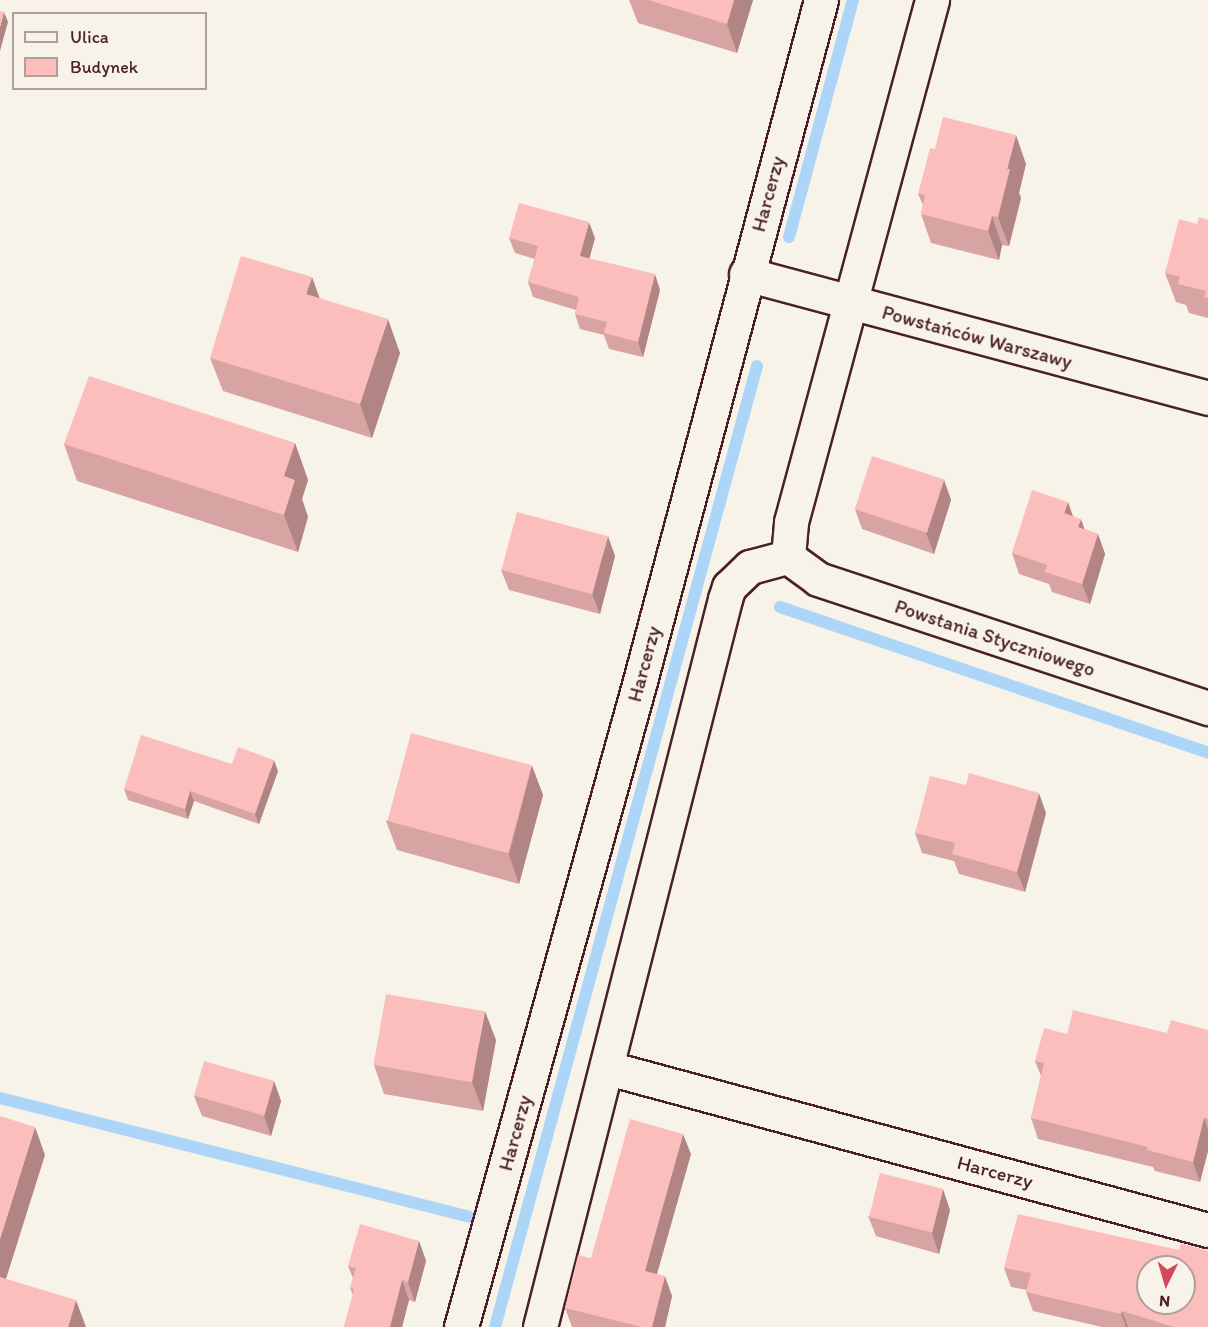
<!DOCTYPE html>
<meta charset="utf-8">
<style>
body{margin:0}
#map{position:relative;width:1208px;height:1327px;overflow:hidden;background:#f7f3e8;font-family:Itim,sans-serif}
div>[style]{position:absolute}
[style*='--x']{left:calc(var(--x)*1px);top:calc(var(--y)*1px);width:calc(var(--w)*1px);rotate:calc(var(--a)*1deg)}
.stream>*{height:12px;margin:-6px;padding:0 6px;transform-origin:6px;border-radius:6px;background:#acd5f7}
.roads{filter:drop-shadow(2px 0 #4a1f2b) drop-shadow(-2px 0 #4a1f2b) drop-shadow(0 2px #4a1f2b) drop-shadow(0 -2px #4a1f2b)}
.minor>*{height:33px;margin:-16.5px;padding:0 16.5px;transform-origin:16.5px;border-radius:16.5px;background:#f7f3e8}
.wall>*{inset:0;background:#d8a3a3}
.shaded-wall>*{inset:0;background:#b08584}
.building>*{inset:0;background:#fbbebd;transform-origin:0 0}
span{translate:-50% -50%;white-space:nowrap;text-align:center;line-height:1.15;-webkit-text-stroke:4.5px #f7f3e8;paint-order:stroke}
.street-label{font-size:20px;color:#4a1f2b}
.legend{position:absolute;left:12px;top:12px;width:195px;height:78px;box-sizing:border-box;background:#f7f3e8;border:2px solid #b29e9c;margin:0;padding:8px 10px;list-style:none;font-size:18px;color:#4a1f2b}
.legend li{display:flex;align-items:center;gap:12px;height:30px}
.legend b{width:30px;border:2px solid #b29e9c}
.north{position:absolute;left:1136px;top:1255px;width:60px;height:60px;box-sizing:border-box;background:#f7f3e8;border:2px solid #b29e9c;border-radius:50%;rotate:185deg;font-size:16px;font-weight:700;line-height:24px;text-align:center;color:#4a1f2b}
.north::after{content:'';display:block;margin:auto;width:21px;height:27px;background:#d1495b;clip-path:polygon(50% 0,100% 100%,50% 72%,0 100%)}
</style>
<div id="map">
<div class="stream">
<div style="--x:789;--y:237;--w:245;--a:-74.9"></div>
<div style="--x:780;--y:607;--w:452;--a:18.8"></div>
<div style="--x:0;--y:1098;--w:484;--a:14.2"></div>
<div style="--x:495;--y:1327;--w:996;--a:-74.75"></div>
</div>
<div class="roads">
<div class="minor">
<div style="--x:746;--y:274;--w:478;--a:15"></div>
<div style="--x:788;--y:557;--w:35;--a:-85"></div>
<div style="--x:791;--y:522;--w:541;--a:-74.88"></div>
<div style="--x:788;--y:557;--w:37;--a:36"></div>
<div style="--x:818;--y:579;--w:411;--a:18.3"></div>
<div style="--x:608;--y:1068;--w:621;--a:15.11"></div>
<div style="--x:461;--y:1327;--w:670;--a:-74.51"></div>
<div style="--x:640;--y:681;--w:705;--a:-75.12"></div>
<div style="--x:540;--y:1327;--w:751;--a:-75.74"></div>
<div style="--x:725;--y:599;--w:13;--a:-72"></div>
<div style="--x:729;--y:587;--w:29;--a:-44"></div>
<div style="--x:750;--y:567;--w:39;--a:-15"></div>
</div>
</div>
<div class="wall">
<div style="clip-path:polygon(629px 0,753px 0,737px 53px,638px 23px)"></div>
<div style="clip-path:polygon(1026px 164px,1019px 193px,1021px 198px,1009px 246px,1002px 245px,999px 260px,931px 243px,921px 214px,923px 205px,918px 194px)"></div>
<div style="clip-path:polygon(1208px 220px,1208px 318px,1189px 313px,1186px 305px,1176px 302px,1165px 273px,1197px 224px)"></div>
<div style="clip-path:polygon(509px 238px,595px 238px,589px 258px,660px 290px,643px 357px,609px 349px,604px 335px,580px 329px,575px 314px,576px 310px,533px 297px,528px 282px,535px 259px,515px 253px)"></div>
<div style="clip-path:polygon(320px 298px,400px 353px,372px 438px,223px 391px,210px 358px)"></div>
<div style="clip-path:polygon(295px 443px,308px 480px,302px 499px,308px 517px,298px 552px,77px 481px,64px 444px)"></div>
<div style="clip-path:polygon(944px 480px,951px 500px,934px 554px,862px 529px,855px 509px)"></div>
<div style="clip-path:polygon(1073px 516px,1084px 529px,1098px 534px,1105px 554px,1090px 604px,1052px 592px,1049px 584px,1019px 574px,1012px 553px)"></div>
<div style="clip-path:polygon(615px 556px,600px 614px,509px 590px,501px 570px)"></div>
<div style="clip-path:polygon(532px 766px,543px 795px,519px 884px,397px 850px,386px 821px)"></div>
<div style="clip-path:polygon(278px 771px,259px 824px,194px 801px,188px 819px,128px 800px,124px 789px)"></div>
<div style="clip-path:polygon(966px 785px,1046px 813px,1025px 892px,959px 874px,954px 861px,922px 853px,915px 833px)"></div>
<div style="clip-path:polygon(1208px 1030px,1208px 1151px,1200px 1182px,1155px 1171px,1153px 1167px,1038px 1139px,1031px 1118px,1041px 1076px,1035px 1061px,1067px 1034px,1167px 1033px)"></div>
<div style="clip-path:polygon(496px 1040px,483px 1111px,384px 1094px,374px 1065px)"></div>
<div style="clip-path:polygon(274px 1081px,281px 1101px,271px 1136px,202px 1116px,194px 1096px)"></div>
<div style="clip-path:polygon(691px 1154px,657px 1274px,672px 1296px,665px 1327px,572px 1327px,565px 1308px,591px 1258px)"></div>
<div style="clip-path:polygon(950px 1210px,939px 1254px,876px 1236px,868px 1216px)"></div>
<div style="clip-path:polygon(419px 1241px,426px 1261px,415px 1302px,409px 1300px,402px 1327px,344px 1327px,353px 1295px,350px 1288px,353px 1278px,348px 1266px)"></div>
<div style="clip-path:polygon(1179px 1250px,1208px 1327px,1102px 1327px,1033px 1311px,1026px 1292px,1027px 1290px,1011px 1287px,1004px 1268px)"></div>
</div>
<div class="shaded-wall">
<div style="clip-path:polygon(734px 0,753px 0,737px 53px,727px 24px)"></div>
<div style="clip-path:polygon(4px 12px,8px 22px,0 51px,0 27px)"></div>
<div style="clip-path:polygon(1016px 135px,1026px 164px,1019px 193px,1021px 198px,1009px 246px,998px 217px,1007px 169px)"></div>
<div style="clip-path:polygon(992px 216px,1002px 245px,999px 260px,988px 231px)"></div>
<div style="clip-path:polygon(589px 222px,595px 238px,586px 271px,580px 256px)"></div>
<div style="clip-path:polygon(655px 274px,660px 290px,643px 357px,638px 342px)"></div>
<div style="clip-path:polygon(312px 277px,324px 310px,306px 294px)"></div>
<div style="clip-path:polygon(388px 319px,400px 353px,372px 438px,360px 404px)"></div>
<div style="clip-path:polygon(295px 443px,308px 480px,302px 499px,308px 517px,298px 552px,284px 515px,284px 476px)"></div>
<div style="clip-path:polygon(944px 480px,951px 500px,934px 554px,926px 533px)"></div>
<div style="clip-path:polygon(1068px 502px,1075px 522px,1064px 513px)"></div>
<div style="clip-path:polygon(1081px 519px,1088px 539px,1078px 527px)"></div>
<div style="clip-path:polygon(1098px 534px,1105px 554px,1090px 604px,1082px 584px)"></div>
<div style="clip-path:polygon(608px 536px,615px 556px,600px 614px,592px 594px)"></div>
<div style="clip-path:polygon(274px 760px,278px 771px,259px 824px,255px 814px)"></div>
<div style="clip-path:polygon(532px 766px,543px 795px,519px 884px,509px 855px)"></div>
<div style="clip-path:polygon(190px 791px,194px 801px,188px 819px,185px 809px)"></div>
<div style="clip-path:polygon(1039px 793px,1046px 813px,1025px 892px,1017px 872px)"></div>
<div style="clip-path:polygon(485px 1011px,496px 1040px,483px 1111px,472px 1082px)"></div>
<div style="clip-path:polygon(274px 1081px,281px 1101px,271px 1136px,264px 1116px)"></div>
<div style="clip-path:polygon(1204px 1118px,1208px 1130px,1208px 1151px,1200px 1182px,1193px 1162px)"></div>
<div style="clip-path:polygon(35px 1127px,45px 1155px,0 1298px,0 1239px)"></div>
<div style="clip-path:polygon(683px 1134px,691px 1154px,652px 1291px,645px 1271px)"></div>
<div style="clip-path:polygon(943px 1189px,950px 1210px,939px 1254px,932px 1233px)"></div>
<div style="clip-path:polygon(419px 1241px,426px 1261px,415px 1302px,408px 1282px)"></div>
<div style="clip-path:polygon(665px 1276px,672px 1296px,665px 1327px,652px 1327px)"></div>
<div style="clip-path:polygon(402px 1280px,409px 1300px,402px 1327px,390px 1327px)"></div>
<div style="clip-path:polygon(76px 1300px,86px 1327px,68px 1327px)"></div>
<div style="clip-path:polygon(1122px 1311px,1128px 1327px,1126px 1327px,1121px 1314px)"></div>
</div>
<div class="building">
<div style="clip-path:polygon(648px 0,734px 0,727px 24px)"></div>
<div style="clip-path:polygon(0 11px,4px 12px,0 27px)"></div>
<div style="clip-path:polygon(943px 117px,1016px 135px,1007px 169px,1010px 169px,998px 217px,992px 216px,988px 231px,921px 214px,925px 195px,918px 194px,930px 148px,935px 149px)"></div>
<div style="clip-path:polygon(519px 203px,589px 222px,580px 256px,655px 274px,638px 342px,604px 333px,607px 322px,575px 314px,579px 297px,528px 282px,538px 246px,509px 238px)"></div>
<div style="clip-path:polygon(1199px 217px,1208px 220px,1208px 298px,1204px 297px,1206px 291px,1178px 284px,1180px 277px,1165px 273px,1179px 219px,1197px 224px)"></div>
<div style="clip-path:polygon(241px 256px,312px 277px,306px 294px,388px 319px,360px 404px,210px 358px)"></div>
<div style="clip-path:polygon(89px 376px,295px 443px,284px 476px,295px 480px,284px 515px,64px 444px)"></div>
<div style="left:872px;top:456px;width:76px;height:56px;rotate:18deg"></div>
<div style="clip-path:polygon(1032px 490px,1068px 502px,1064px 513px,1081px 519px,1078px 527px,1098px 534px,1082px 584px,1045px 572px,1047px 565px,1012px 553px)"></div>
<div style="left:517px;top:512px;width:94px;height:60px;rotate:15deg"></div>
<div style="left:411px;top:733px;width:125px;height:91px;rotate:15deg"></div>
<div style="clip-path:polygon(141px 735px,232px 764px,238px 747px,274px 760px,255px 814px,190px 791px,185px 809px,124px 789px)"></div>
<div style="clip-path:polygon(969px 773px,1039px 793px,1017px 872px,952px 854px,955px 843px,915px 833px,930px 776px,966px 785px)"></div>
<div style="left:386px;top:994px;width:100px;height:72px;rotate:10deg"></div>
<div style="clip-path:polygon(1073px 1010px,1167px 1033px,1171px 1020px,1208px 1030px,1208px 1119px,1204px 1118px,1193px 1162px,1147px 1150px,1148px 1147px,1031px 1118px,1044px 1063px,1035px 1061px,1044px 1028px,1067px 1034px)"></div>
<div style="left:204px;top:1061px;width:73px;height:36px;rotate:16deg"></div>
<div style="clip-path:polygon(0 1116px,35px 1127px,0 1239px)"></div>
<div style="clip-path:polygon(630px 1119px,683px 1134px,645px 1271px,665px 1276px,652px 1327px,642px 1327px,565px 1308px,578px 1255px,591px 1258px)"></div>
<div style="left:880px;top:1173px;width:65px;height:45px;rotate:14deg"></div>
<div style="clip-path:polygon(evenodd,1018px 1214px,1179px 1250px,1181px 1243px,1208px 1251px,1208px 1327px,1174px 1327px,1122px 1311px,1121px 1314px,1026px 1292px,1031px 1273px,1004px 1268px,1018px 1214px,1148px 1267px,1184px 1267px,1184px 1303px,1148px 1303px,1148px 1267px)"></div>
<div style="clip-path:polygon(360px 1224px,419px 1241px,408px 1282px,402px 1280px,390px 1327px,344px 1327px,354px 1289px,350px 1288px,356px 1268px,348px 1266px)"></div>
<div style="clip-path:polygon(0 1277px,76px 1300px,68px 1327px,0 1327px)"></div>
</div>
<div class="street-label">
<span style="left:768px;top:194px;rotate:-75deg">Harcerzy</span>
<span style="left:977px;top:337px;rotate:15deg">Powstańców Warszawy</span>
<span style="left:995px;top:638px;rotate:18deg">Powstania Styczniowego</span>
<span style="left:644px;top:664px;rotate:-75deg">Harcerzy</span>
<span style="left:515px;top:1133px;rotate:-75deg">Harcerzy</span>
<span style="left:995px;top:1172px;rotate:15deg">Harcerzy</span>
</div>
<ul class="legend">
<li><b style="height:8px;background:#f7f3e8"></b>Ulica</li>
<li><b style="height:16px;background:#fbbebd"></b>Budynek</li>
</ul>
<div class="north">N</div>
</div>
